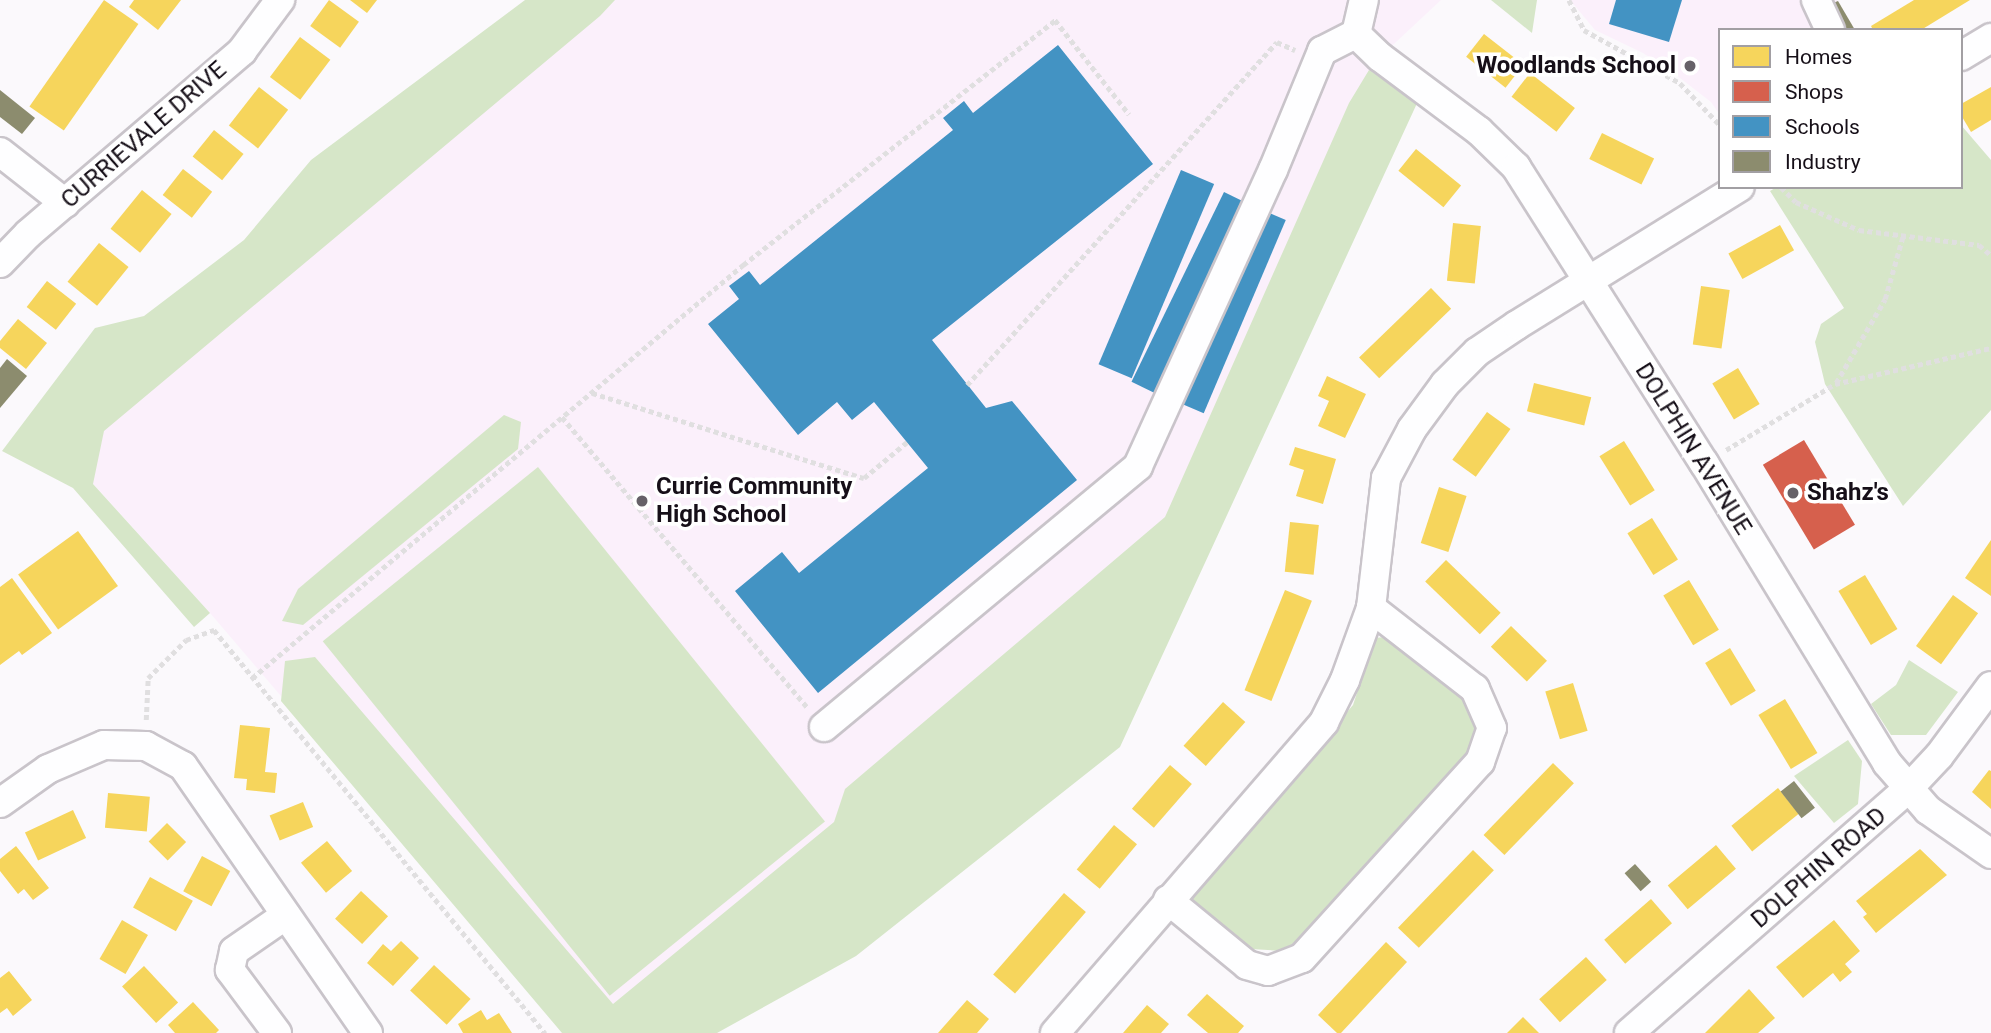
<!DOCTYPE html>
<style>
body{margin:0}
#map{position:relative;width:1991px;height:1033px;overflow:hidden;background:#fbf9fc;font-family:Roboto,sans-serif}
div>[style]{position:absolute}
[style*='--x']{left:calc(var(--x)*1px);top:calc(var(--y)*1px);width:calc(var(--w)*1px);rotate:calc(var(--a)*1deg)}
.education>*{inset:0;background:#fbf0fb}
.green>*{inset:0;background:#d6e6c8;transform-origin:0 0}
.homes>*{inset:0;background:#f6d55c;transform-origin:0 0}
.shops>*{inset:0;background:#d6604d;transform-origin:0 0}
.schools>*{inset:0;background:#4393c3;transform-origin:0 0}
.industry>*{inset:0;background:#8c8c6e;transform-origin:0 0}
.path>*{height:4.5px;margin-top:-2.25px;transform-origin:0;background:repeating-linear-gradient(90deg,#e0dfe0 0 5px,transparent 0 8.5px)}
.roads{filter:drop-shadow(2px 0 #c9c4ca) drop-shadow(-2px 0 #c9c4ca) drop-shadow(0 2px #c9c4ca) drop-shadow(0 -2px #c9c4ca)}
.minor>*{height:28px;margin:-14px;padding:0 14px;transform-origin:14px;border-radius:14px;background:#fefeff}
.dots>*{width:19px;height:19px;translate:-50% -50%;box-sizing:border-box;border:4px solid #fff;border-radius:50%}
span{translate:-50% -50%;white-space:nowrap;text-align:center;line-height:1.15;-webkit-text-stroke:7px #fff;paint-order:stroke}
.poi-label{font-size:24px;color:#160f18;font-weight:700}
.right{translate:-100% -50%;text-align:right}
.left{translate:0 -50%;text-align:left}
.street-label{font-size:24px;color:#160f18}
.legend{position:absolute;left:1718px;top:28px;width:245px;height:161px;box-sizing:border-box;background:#fff;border:2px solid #a29fa3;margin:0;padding:9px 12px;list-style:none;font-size:21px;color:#160f18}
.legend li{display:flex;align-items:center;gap:14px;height:35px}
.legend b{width:35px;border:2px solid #a29fa3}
</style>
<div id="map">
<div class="education">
<div style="clip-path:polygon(558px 0,1441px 0,1380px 57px,1169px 518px,854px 953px,569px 1033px,210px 613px,49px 435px)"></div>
<div style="clip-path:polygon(1570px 0,1837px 0,1855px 30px,1720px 30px,1720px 115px,1711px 102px,1680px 78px,1643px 53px,1595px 30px)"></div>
</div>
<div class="green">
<div style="clip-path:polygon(525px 0,615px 0,600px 16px,104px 431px,93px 484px,210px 613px,194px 627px,73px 488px,2px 451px,95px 328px,144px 316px,244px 240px,311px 160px)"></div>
<div style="clip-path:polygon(1491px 0,1537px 0,1532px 33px)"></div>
<div style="clip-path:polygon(1369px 70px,1419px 99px,1120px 747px,856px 956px,717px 1033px,562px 1033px,281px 701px,285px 661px,315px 657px,613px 1004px,834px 822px,845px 789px,1165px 517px,1349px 103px)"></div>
<div style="clip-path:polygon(1961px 125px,1991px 160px,1991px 410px,1903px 506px,1825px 384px,1815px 342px,1821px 324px,1844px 308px,1770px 191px,1777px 187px,1961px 187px)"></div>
<div style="clip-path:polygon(504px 415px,521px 422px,518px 449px,303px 625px,282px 621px,298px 589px)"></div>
<div style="left:538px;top:467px;width:456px;height:277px;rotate:51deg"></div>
<div style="clip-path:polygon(1393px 636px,1466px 702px,1477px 727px,1464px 760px,1317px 927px,1282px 951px,1251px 949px,1190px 897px,1353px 705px,1375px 638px)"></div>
<div style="clip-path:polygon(1909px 660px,1958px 692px,1926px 735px,1891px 735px,1871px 704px,1896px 685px)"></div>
<div style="clip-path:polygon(1848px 740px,1862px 761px,1858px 804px,1834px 823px,1794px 776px)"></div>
</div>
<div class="homes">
<div style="left:104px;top:0;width:42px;height:130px;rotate:35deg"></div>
<div style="clip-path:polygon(134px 0,181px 0,158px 30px,129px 7px)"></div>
<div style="left:329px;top:0;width:37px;height:32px;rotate:36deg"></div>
<div style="clip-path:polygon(350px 0,377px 0,367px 13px)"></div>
<div style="clip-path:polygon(1914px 0,1970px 0,1921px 30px,1873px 30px,1871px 26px)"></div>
<div style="left:1484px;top:34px;width:50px;height:29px;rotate:38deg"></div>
<div style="left:300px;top:37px;width:38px;height:50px;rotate:37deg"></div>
<div style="left:1530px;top:73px;width:57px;height:30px;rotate:38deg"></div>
<div style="left:259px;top:87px;width:37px;height:49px;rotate:38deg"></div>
<div style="clip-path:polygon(1991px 87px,1991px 120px,1971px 132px,1961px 115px,1961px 104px)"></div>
<div style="left:214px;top:130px;width:38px;height:34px;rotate:39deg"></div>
<div style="left:1602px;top:133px;width:58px;height:29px;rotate:26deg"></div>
<div style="left:1416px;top:149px;width:58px;height:28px;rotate:39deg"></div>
<div style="left:183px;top:169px;width:37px;height:33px;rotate:38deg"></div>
<div style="left:142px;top:190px;width:38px;height:50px;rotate:39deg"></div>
<div style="left:1453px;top:223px;width:28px;height:58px;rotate:6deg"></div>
<div style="left:1780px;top:225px;width:29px;height:59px;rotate:61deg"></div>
<div style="left:99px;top:243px;width:38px;height:50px;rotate:39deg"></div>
<div style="left:47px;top:281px;width:37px;height:33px;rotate:38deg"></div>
<div style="left:1701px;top:286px;width:29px;height:59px;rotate:8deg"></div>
<div style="left:1431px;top:288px;width:29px;height:100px;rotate:46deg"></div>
<div style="clip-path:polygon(18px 319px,47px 343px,26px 369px,0 348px,0 341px)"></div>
<div style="left:1738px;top:368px;width:42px;height:30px;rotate:59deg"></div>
<div style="clip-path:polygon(1327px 376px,1366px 394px,1345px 438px,1318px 426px,1329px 401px,1318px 396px)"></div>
<div style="left:1534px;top:383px;width:59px;height:29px;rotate:14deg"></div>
<div style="left:1487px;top:412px;width:29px;height:59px;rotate:36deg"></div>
<div style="left:1624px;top:441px;width:58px;height:29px;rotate:58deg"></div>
<div style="clip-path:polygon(1295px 447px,1336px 459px,1323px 504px,1296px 496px,1304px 470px,1289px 465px)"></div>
<div style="left:1439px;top:487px;width:29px;height:59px;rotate:18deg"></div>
<div style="left:1652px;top:518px;width:49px;height:29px;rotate:58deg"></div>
<div style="left:1290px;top:522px;width:29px;height:50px;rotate:6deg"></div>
<div style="left:78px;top:531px;width:68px;height:74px;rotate:54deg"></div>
<div style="clip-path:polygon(1991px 540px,1991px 596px,1965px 578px)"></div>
<div style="left:1446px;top:560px;width:76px;height:30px;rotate:44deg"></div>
<div style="left:1865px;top:575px;width:63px;height:31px;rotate:59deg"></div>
<div style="clip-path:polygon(12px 578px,52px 633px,22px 655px,19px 651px,0 665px,0 587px)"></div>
<div style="left:1689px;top:580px;width:58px;height:30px;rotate:59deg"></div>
<div style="left:1285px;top:590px;width:29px;height:108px;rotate:22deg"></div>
<div style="left:1953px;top:595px;width:31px;height:63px;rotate:36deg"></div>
<div style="left:1511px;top:626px;width:50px;height:29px;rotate:44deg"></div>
<div style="left:1730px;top:648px;width:50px;height:29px;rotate:59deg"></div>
<div style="left:1573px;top:683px;width:50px;height:29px;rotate:73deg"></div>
<div style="left:1785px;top:699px;width:63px;height:31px;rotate:59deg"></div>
<div style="left:1223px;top:702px;width:30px;height:59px;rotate:42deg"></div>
<div style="clip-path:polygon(240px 725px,270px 728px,265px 772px,277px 773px,275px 793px,246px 790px,247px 779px,234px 778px)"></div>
<div style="left:1553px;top:763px;width:29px;height:100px;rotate:44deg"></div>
<div style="left:1170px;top:765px;width:29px;height:58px;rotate:41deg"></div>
<div style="clip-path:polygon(1989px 770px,1991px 771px,1991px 809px,1972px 792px)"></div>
<div style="left:1778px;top:788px;width:33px;height:60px;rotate:51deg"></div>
<div style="left:108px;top:793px;width:42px;height:35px;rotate:5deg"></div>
<div style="left:303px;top:802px;width:27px;height:36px;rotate:68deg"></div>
<div style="left:73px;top:810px;width:31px;height:53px;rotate:65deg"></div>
<div style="left:167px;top:823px;width:27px;height:26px;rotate:45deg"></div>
<div style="left:1114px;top:825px;width:30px;height:58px;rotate:40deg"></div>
<div style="left:327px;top:841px;width:39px;height:34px;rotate:50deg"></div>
<div style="left:1716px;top:845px;width:31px;height:63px;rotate:50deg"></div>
<div style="clip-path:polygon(16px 846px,49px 888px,33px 900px,24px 889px,18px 894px,0 871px,0 859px)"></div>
<div style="clip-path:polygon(1920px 849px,1947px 875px,1876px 933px,1863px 917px,1867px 914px,1856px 901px)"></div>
<div style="left:1473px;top:850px;width:29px;height:108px;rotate:44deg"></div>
<div style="left:202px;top:856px;width:32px;height:40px;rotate:28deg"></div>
<div style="left:150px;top:877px;width:49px;height:35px;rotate:29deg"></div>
<div style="left:361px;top:891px;width:37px;height:38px;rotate:43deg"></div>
<div style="left:1064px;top:893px;width:29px;height:108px;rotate:41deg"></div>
<div style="left:1651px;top:899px;width:32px;height:62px;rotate:49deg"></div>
<div style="left:122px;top:920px;width:30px;height:45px;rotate:30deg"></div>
<div style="clip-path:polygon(1834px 920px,1860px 951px,1845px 964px,1852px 972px,1840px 982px,1833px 973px,1803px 998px,1776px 967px)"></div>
<div style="clip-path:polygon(401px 941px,419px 958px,393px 986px,367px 963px,383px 944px,391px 951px)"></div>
<div style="clip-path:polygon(1386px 942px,1407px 962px,1341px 1033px,1337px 1033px,1318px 1015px)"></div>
<div style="left:1586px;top:957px;width:31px;height:63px;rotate:48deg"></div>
<div style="left:434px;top:965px;width:50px;height:35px;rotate:43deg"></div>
<div style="left:144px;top:966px;width:50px;height:30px;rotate:47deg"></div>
<div style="clip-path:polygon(9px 971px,32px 1000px,13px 1016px,7px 1008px,0 1013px,0 978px)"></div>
<div style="clip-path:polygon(1749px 989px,1775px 1018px,1758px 1033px,1705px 1033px)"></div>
<div style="clip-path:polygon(1207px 994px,1244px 1026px,1238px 1033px,1208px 1033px,1187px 1015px)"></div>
<div style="clip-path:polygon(967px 1000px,989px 1019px,977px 1033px,938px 1033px)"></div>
<div style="clip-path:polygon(193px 1002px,219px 1030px,216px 1033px,175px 1033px,168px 1025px)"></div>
<div style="clip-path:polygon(1147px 1005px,1169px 1024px,1161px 1033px,1123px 1033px)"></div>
<div style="clip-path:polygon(481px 1010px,487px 1020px,499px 1013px,512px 1033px,463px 1033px,458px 1024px)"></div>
<div style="clip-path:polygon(1523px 1017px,1539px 1033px,1507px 1033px)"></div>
</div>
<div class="shops">
<div style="left:1804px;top:440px;width:99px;height:48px;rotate:59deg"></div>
</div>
<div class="schools">
<div style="clip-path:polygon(1616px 0,1682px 0,1669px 42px,1609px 24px)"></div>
<div style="clip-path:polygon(1058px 45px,1153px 164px,932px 340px,986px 408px,1012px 401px,1077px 480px,818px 693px,735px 591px,782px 552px,799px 573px,928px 468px,874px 402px,852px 420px,837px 402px,798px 435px,708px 324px,739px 299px,729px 286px,749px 271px,760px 285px,953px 130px,943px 118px,964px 101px,973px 113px)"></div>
<div style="left:1181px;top:170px;width:36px;height:211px;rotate:23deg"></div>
<div style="left:1224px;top:192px;width:28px;height:211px;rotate:26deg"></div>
<div style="left:1260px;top:209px;width:28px;height:210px;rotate:23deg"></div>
</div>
<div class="industry">
<div style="clip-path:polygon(1838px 1px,1855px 30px,1838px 30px,1826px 6px)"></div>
<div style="clip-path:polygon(0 90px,35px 118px,22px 134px,0 117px)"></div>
<div style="clip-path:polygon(7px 359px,27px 376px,0 408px,0 368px)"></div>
<div style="left:1794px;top:781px;width:34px;height:17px;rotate:52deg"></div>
<div style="left:1635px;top:864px;width:24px;height:14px;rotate:48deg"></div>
</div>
<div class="path">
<div style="--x:1569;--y:0;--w:34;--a:63"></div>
<div style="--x:1584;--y:30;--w:110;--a:28.9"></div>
<div style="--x:1680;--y:83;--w:58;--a:46.4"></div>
<div style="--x:1781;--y:187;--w:21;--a:45"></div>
<div style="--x:1796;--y:202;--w:69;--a:24"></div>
<div style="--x:1859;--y:230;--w:121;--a:7.1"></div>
<div style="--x:1979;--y:245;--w:16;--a:40"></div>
<div style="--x:1836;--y:383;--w:97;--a:-59.7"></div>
<div style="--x:1885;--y:299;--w:66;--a:-74.1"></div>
<div style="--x:967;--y:385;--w:462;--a:-47.9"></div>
<div style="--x:1277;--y:42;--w:20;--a:24"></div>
<div style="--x:592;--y:393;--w:285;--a:17.4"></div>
<div style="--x:864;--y:478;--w:56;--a:-39.9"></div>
<div style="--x:562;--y:417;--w:381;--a:49.8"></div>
<div style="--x:1726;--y:450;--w:127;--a:-31.2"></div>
<div style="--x:1835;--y:384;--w:160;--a:-13"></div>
<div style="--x:252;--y:678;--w:642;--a:-40.07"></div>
<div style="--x:743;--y:265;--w:397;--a:-38.1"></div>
<div style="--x:1055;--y:20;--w:120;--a:51.8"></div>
<div style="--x:146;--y:720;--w:42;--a:-87.3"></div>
<div style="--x:148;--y:678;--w:54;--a:-45"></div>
<div style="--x:186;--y:640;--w:30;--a:-20"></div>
<div style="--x:214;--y:630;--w:522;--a:50.6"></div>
</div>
<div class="roads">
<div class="minor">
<div style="--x:1816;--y:0;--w:33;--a:65"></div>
<div style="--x:1356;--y:34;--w:33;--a:44"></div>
<div style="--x:1380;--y:57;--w:124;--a:36.8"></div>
<div style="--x:1479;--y:131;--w:52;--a:44.2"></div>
<div style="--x:1516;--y:167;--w:351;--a:57.6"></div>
<div style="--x:1704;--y:463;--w:351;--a:58.6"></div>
<div style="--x:1887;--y:763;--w:62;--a:48.9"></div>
<div style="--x:1928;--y:810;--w:77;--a:34.9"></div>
<div style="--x:1356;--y:34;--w:35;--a:-77"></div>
<div style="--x:1961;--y:56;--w:35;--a:-31"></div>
<div style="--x:0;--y:152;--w:83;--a:38.1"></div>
<div style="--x:0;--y:263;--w:40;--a:-46"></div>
<div style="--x:28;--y:234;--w:282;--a:-40.5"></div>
<div style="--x:242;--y:51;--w:64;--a:-53.3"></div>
<div style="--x:824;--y:727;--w:408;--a:-39.7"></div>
<div style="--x:1138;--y:466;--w:325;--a:-65.5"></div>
<div style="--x:1273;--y:170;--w:129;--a:-67.6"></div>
<div style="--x:1322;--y:51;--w:38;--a:-27"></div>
<div style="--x:0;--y:803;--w:59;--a:-35.3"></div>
<div style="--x:48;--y:769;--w:61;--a:-23.2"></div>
<div style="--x:104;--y:745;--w:42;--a:1.4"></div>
<div style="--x:146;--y:746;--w:42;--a:28.4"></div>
<div style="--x:183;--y:766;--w:325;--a:55.3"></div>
<div style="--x:1168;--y:900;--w:102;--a:39.4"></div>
<div style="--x:1247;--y:965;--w:22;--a:16"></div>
<div style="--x:1268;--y:971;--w:36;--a:-21"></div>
<div style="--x:1302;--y:958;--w:265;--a:-47.8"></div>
<div style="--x:1480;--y:762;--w:36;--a:-71"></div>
<div style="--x:1492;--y:728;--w:43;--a:-113.6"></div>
<div style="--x:1475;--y:689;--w:132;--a:-142.1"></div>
<div style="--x:277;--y:1033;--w:79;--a:-126.7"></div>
<div style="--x:230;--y:970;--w:19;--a:-78"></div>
<div style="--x:234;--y:951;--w:63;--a:-34.7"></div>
<div style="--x:1055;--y:1033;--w:411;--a:-49.1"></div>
<div style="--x:1324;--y:722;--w:47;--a:-63.4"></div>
<div style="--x:1345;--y:680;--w:77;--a:-70.1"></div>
<div style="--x:1371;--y:608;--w:131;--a:-83.4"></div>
<div style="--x:1386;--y:478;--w:55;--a:-62"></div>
<div style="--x:1412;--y:429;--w:56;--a:-53.7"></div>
<div style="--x:1445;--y:384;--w:45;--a:-45"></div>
<div style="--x:1477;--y:352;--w:48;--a:-34"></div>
<div style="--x:1517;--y:325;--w:262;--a:-31.8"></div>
<div style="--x:1629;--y:1033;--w:371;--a:-41.2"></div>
<div style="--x:1908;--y:789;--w:45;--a:-46.8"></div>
<div style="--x:1939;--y:756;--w:87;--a:-53.4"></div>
</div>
</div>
<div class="dots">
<div style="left:1690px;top:66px;background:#666168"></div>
<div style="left:1793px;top:493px;background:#666168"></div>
<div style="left:642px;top:501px;background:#666168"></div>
</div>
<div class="poi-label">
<span class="right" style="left:1676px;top:66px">Woodlands School</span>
<span class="left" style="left:656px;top:501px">Currie Community<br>High School</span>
<span class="left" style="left:1807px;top:493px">Shahz's</span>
</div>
<div class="street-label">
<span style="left:144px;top:135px;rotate:-41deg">CURRIEVALE DRIVE</span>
<span style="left:1693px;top:449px;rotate:58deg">DOLPHIN AVENUE</span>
<span style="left:1819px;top:868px;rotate:-41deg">DOLPHIN ROAD</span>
</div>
<ul class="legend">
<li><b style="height:19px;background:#f6d55c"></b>Homes</li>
<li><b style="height:19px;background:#d6604d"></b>Shops</li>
<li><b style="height:19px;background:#4393c3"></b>Schools</li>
<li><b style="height:19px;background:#8c8c6e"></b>Industry</li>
</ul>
</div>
